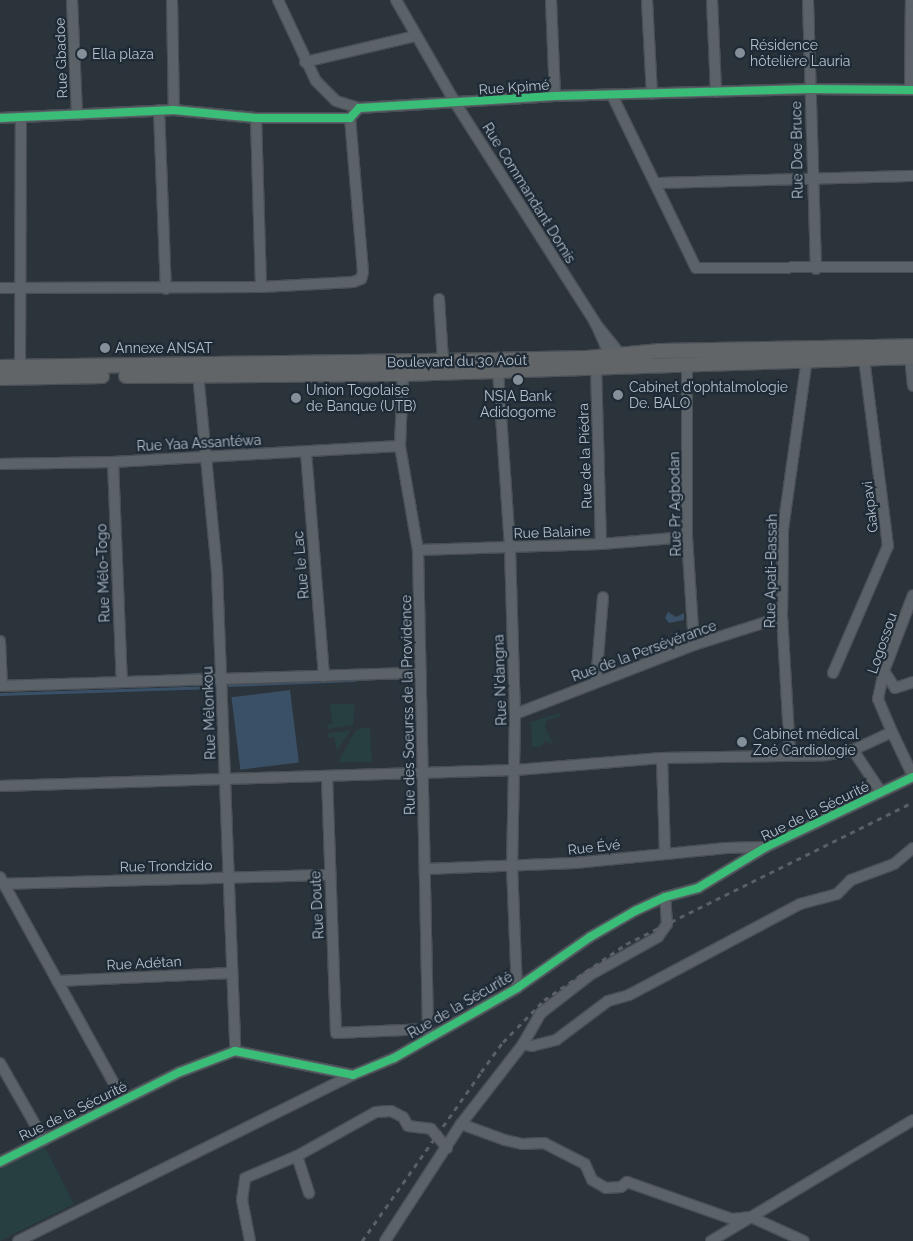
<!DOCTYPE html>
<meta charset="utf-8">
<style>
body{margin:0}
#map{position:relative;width:913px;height:1241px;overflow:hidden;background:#2b333b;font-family:Raleway,sans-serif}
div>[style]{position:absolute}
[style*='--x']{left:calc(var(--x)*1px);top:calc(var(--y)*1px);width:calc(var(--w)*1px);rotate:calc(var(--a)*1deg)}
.green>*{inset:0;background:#283f41}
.water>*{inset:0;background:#3a5066;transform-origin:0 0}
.stream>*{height:2.5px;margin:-1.25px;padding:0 1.25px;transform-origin:1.25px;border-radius:1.25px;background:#3a5066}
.roads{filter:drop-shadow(1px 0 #494f55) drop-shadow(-1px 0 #494f55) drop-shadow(0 1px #494f55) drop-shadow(0 -1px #494f55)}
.minor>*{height:10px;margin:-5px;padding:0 5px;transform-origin:5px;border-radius:5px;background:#5b6268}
.highway>*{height:14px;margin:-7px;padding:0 7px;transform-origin:7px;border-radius:7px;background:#616568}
.rail>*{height:2.5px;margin-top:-1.25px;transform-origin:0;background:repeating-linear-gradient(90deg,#5a6066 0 5px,transparent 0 10px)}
.cycleway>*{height:8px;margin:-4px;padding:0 4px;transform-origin:4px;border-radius:4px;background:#3abd76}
.dots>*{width:14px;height:14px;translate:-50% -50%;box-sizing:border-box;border:2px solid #1e2a36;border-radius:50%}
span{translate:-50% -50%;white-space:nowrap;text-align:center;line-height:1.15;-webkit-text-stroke:4.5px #1e2a36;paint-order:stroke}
.poi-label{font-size:14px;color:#b6c0cb}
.left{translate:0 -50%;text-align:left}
.street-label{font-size:14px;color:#b6c0cb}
</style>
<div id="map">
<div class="green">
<div style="clip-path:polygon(330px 704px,355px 704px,353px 725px,328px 729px,327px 725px,332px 723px)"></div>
<div style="clip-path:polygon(559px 713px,560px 716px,547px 720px,545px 727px,553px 744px,545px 741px,540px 747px,532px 747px,531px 722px)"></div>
<div style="clip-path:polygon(362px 728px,370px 728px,372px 762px,338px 762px,355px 731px)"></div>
<div style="clip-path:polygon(351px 730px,337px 751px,334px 737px,328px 738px,328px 733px)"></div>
<div style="clip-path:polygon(43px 1143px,74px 1204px,0 1241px,0 1165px)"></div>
</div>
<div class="water">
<div style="clip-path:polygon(668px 612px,676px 617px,684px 613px,684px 620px,669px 623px,665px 618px)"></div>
<div style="left:290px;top:690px;width:73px;height:59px;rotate:83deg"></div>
</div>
<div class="stream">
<div style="--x:147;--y:677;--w:63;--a:-3.6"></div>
<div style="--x:387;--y:679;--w:24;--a:0"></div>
<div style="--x:229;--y:685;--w:125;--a:-2.3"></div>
<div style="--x:0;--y:694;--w:214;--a:-1.9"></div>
</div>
<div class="roads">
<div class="minor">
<div style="--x:72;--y:0;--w:115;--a:87.5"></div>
<div style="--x:172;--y:0;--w:110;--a:89"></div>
<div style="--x:278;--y:0;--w:89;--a:64.9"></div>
<div style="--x:316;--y:81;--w:28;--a:45"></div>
<div style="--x:336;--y:101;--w:24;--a:17"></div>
<div style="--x:396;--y:0;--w:120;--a:60"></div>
<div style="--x:456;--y:104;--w:259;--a:57.5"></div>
<div style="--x:595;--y:322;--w:37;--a:66"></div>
<div style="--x:551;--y:0;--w:96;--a:87.6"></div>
<div style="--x:647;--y:0;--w:94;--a:87"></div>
<div style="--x:712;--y:0;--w:92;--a:87.5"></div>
<div style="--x:808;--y:0;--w:269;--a:88.3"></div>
<div style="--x:305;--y:62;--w:114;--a:-13.2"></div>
<div style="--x:910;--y:90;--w:90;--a:-89.4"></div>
<div style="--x:612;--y:95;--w:192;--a:64.1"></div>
<div style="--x:696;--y:268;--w:217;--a:-0.3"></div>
<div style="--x:159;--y:110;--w:179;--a:87.8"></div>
<div style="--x:0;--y:118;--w:174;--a:-2.6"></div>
<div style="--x:174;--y:110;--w:82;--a:5.6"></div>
<div style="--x:256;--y:118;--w:94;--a:0"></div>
<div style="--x:350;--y:118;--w:13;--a:-48"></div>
<div style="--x:359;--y:108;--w:196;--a:-3.5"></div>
<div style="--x:555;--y:96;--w:255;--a:-1.6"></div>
<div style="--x:810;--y:89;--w:103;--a:0.6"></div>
<div style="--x:256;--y:118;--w:169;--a:88.3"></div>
<div style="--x:655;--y:183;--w:258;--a:-1.6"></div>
<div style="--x:0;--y:288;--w:261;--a:-0.2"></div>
<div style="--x:261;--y:287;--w:92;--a:-3.1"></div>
<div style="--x:353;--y:282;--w:9;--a:-21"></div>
<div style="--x:361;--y:279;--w:7;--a:-74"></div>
<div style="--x:363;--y:272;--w:155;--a:-94.8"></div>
<div style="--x:439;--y:299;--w:62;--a:86.3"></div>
<div style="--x:595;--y:323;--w:41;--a:50.9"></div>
<div style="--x:910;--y:357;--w:29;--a:84"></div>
<div style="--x:687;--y:362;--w:175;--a:90"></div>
<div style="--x:687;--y:537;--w:108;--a:86.3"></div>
<div style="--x:20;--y:367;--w:250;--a:-89.8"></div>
<div style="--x:596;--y:367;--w:177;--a:88.4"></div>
<div style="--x:498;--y:371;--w:177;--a:86.1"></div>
<div style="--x:510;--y:548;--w:166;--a:88.3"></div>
<div style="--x:515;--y:714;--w:152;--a:91.1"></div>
<div style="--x:512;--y:866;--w:122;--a:87.7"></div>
<div style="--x:198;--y:374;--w:199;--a:84.5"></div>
<div style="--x:217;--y:572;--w:479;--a:87.8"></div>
<div style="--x:403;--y:374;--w:72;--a:92.4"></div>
<div style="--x:400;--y:446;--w:106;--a:80.2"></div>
<div style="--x:418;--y:550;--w:487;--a:88.8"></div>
<div style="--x:306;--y:452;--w:225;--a:85.4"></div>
<div style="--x:113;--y:462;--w:220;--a:87.7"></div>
<div style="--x:0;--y:464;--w:113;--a:-1"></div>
<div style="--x:113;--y:462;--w:287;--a:-3.2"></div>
<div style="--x:418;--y:550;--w:183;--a:-1.9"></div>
<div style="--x:601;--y:544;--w:86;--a:-4.7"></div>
<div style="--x:0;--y:641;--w:45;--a:87.5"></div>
<div style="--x:884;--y:671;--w:20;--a:57"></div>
<div style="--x:895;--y:688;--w:19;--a:-18"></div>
<div style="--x:833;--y:673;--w:138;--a:-66.6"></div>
<div style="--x:888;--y:546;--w:190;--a:-97.3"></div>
<div style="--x:596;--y:682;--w:85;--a:-85.3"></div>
<div style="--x:0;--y:686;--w:421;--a:-1.8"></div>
<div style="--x:515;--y:714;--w:192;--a:-21.1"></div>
<div style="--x:694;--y:645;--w:92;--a:-17.7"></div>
<div style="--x:892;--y:732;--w:49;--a:64.5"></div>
<div style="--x:790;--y:754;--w:137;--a:-93.3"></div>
<div style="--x:782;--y:617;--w:88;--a:-89.3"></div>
<div style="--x:783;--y:529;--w:172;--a:-82"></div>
<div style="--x:662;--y:758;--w:95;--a:88.2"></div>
<div style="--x:327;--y:776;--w:257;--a:88"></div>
<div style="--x:336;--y:1033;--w:92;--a:-2.5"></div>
<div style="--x:0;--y:786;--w:516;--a:-1.78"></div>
<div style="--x:516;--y:770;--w:146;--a:-4.7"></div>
<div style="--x:662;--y:758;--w:164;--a:-1"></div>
<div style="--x:826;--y:755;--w:27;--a:-10"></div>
<div style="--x:881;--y:792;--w:50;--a:-123.7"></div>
<div style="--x:853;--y:750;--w:43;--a:-24.8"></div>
<div style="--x:892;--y:732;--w:36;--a:-113"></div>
<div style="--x:878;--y:699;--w:29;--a:-78"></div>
<div style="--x:884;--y:671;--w:81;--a:-69.1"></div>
<div style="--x:425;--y:869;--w:150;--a:-2.3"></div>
<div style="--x:575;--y:863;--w:152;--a:-5.7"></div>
<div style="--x:726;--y:848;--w:40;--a:-1.4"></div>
<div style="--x:0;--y:877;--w:255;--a:61.1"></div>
<div style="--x:3;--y:884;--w:326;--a:-1.6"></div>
<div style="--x:57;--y:981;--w:175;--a:-2.6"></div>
<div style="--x:523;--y:1044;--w:9;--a:13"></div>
<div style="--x:532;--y:1046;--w:25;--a:-14"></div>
<div style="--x:556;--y:1040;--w:65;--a:-36.9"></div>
<div style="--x:608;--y:1001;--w:22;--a:-16"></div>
<div style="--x:629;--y:995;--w:194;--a:-28"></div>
<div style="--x:800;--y:904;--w:38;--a:-15"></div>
<div style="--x:837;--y:894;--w:20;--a:-45"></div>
<div style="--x:851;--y:880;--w:46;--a:-20.4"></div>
<div style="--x:894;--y:864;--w:25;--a:-40"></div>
<div style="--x:0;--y:1063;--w:89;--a:60.3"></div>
<div style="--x:461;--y:1124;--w:47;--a:20"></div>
<div style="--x:505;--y:1140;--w:18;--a:13"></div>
<div style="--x:523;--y:1144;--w:21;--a:-3"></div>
<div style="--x:544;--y:1143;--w:46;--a:27.1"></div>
<div style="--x:585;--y:1164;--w:17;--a:66"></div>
<div style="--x:592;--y:1180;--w:16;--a:30"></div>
<div style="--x:606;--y:1188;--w:15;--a:-4"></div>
<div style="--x:621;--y:1187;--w:8;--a:-40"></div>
<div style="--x:627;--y:1182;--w:111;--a:19.4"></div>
<div style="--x:732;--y:1219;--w:19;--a:-6"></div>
<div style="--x:751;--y:1217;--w:58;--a:24.4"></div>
<div style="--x:297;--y:1156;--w:39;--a:72"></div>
<div style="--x:0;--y:1162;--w:201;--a:-26.6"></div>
<div style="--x:180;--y:1072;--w:59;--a:-20.9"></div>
<div style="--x:235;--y:1051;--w:120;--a:11.5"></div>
<div style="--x:353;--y:1075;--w:44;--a:-22.5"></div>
<div style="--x:394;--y:1058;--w:142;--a:-29.6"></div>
<div style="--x:517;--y:988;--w:89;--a:-34.9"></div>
<div style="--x:590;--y:937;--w:52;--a:-30"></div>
<div style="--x:635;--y:911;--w:33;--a:-25"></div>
<div style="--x:665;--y:897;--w:34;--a:-15"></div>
<div style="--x:698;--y:888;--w:79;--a:-31.1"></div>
<div style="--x:766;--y:847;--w:163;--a:-25.5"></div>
<div style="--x:18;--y:1241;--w:374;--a:-26.4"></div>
<div style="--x:250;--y:1241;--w:42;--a:-101"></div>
<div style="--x:242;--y:1200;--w:22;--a:-82"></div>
<div style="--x:245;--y:1178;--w:56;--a:-22.9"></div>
<div style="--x:297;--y:1156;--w:90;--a:-29.1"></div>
<div style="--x:376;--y:1112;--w:15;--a:-4"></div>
<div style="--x:391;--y:1111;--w:13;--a:27"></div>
<div style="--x:403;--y:1117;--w:10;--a:61"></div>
<div style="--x:408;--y:1126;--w:23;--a:7"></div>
<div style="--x:431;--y:1129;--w:25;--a:50"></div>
<div style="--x:385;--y:1241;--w:140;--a:-57"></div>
<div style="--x:461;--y:1124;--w:101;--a:-52.2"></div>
<div style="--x:523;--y:1044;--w:36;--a:-60"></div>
<div style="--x:541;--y:1013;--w:62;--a:-37.8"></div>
<div style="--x:590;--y:975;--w:78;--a:-29.2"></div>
<div style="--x:658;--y:937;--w:16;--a:-55"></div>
<div style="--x:667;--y:924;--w:27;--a:-94"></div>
<div style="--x:711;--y:1241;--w:235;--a:-30.9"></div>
</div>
<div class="highway">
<div style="--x:0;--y:367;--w:443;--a:-0.8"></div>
<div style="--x:443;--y:361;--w:144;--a:-1.2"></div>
<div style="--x:587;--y:358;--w:73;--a:-5.5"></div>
<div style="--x:660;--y:351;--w:253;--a:-1.1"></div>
<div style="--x:126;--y:376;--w:277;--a:-0.4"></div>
<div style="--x:403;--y:374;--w:510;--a:-1.91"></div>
<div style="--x:0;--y:378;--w:102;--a:-1.1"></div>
</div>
</div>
<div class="rail">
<div style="--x:362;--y:1241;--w:207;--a:-54.8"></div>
<div style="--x:481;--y:1072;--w:37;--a:-54"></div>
<div style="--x:503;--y:1042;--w:59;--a:-45.7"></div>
<div style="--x:544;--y:1000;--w:99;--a:-34.3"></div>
<div style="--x:626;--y:944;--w:320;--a:-26.3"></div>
</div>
<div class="cycleway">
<div style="--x:0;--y:118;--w:174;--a:-2.6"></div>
<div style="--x:174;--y:110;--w:82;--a:5.6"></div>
<div style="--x:256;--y:118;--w:94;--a:0"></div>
<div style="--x:350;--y:118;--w:13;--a:-48"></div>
<div style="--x:359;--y:108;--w:196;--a:-3.5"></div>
<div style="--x:555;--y:96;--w:255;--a:-1.6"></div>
<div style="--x:810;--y:89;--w:103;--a:0.6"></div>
<div style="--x:0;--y:1162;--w:201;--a:-26.6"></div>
<div style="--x:180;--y:1072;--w:59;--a:-20.9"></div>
<div style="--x:235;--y:1051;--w:120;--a:11.5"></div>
<div style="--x:353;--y:1075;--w:44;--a:-22.5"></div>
<div style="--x:394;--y:1058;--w:142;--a:-29.6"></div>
<div style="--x:517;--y:988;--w:89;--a:-34.9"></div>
<div style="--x:590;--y:937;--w:52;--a:-30"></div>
<div style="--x:635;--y:911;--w:33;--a:-25"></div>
<div style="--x:665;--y:897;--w:34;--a:-15"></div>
<div style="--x:698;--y:888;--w:79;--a:-31.1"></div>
<div style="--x:766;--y:847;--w:163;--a:-25.5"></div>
</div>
<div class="dots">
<div style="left:740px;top:53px;background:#858f99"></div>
<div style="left:82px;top:54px;background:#858f99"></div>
<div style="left:105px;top:348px;background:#858f99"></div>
<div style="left:518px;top:380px;background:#858f99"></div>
<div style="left:618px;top:395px;background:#858f99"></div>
<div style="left:296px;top:398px;background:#858f99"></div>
<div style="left:742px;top:742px;background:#858f99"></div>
</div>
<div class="poi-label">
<span class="left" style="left:750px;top:53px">Résidence<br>hôtelière Lauria</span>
<span class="left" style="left:92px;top:54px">Ella plaza</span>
<span class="left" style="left:115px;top:348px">Annexe ANSAT</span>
<span class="left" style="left:629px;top:395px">Cabinet d'ophtalmologie<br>De. BALO</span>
<span class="left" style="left:306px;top:398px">Union Togolaise<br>de Banque (UTB)</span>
<span style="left:518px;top:404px">NSIA Bank<br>Adidogome</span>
<span class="left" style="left:753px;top:742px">Cabinet médical<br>Zoé Cardiologie</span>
</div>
<div class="street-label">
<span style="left:61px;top:58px;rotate:-92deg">Rue Gbadoe</span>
<span style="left:514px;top:87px;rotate:-4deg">Rue Kpimé</span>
<span style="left:797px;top:150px;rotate:-91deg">Rue Doe Bruce</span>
<span style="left:529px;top:193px;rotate:58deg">Rue Commandant Domis</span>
<span style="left:457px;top:361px;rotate:-1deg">Boulevard du 30 Août</span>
<span style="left:199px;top:443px;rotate:-3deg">Rue Yaa Assantéwa</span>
<span style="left:585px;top:456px;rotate:-92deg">Rue de la Piédra</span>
<span style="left:675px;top:504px;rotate:-91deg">Rue Pr Agbodan</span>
<span style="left:870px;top:507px;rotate:-97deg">Gakpavi</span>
<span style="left:552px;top:532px;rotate:-2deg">Rue Balaine</span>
<span style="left:301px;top:565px;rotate:-95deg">Rue le Lac</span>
<span style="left:771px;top:571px;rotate:-89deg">Rue Apati-Bassah</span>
<span style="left:103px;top:573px;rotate:-92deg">Rue Mélo-Togo</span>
<span style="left:882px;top:643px;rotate:-71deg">Logossou</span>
<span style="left:644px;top:651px;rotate:-20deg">Rue de la Persévérance</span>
<span style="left:500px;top:680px;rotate:-92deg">Rue N'dangna</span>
<span style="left:408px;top:705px;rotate:-91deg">Rue des Soeurss de la Providence</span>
<span style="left:209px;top:713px;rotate:-92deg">Rue Mélonkou</span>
<span style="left:815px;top:811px;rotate:-26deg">Rue de la Sécurité</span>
<span style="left:594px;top:847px;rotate:-6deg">Rue Évé</span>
<span style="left:166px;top:866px;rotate:-1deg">Rue Trondzido</span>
<span style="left:317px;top:905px;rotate:-93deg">Rue Doute</span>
<span style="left:144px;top:963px;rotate:-3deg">Rue Adétan</span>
<span style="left:460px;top:1005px;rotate:-30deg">Rue de la Sécurité</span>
<span style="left:73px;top:1111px;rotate:-26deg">Rue de la Sécurité</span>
</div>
</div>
